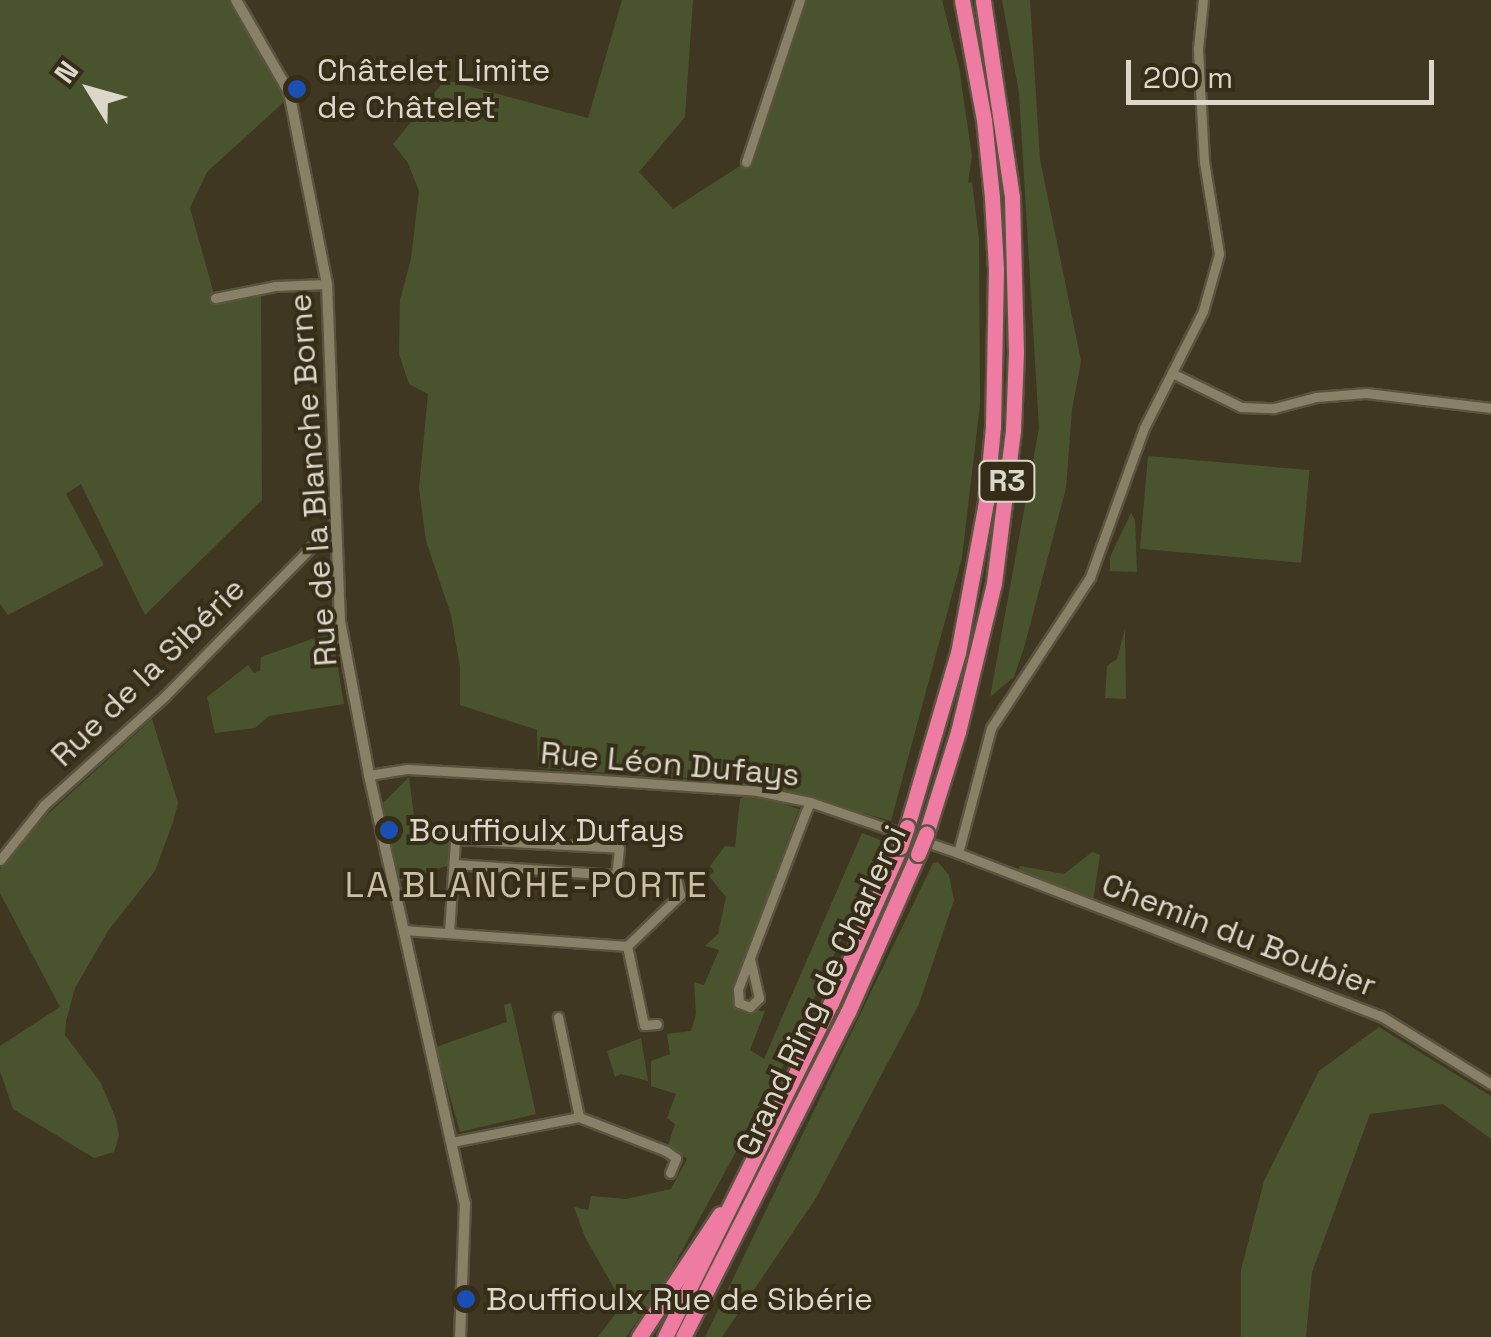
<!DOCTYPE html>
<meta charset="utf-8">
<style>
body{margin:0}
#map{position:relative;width:1491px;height:1337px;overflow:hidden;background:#3f3722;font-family:"Space Grotesk",sans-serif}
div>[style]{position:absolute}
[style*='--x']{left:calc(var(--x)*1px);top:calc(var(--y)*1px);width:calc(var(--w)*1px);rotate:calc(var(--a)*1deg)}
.green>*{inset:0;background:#49542e;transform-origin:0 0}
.roads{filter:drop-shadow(2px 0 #59533f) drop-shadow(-2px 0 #59533f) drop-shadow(0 2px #59533f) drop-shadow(0 -2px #59533f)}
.minor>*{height:9px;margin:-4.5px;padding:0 4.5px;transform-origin:4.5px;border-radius:4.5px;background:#898068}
.tertiary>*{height:10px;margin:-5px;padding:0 5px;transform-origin:5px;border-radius:5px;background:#898068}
.motorway>*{height:15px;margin:-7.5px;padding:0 7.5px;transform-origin:7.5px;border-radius:7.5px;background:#ee7ba1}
.bridges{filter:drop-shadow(2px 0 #59533f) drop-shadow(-2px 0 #59533f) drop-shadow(0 2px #59533f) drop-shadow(0 -2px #59533f)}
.motorway-bridge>*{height:15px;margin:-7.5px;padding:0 7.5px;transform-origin:7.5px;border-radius:7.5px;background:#ee7ba1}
.dots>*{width:28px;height:28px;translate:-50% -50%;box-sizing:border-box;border:5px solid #352d18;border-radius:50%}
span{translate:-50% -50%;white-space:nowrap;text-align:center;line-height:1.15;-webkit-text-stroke:8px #352d18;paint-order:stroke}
.shield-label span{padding:2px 8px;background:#352d18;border:2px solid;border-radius:8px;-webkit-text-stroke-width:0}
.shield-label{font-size:30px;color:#dcd7ca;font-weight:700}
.poi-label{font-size:32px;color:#dcd7ca}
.left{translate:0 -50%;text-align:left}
.street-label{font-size:32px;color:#dcd7ca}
.neighbourhood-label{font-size:35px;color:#c9c0a6;letter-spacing:2.5px}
.north{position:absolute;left:40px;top:40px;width:100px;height:100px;-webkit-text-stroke:8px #352d18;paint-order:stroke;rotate:307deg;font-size:28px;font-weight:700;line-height:40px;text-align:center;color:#dcd7ca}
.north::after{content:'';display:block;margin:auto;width:35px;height:45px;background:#dcd7ca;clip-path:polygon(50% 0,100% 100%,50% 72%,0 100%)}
.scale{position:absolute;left:1126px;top:60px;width:308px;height:45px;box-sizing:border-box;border:5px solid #dcd7ca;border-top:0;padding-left:12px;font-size:30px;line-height:35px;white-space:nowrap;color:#dcd7ca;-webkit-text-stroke:8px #352d18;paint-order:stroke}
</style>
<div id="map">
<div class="green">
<div style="clip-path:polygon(0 0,229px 0,285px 101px,207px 172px,190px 208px,215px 298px,261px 289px,262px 500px,145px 615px,81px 484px,66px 494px,104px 565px,8px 615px,0 604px)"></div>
<div style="clip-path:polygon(622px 0,693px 0,685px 117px,639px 172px,673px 209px,746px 162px,750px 165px,803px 0,942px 0,959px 67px,972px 156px,968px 183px,972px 182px,979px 239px,980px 404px,962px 558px,891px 821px,756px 783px,538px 768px,537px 730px,460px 705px,460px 667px,451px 615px,426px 541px,419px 488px,428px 394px,409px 384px,399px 354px,400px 300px,411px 259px,419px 191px,408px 163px,393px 144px,445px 80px,588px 118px)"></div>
<div style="clip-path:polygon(1002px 0,1030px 0,1040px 159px,1081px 361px,1072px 410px,1066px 488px,1024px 648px,1014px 677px,990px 697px,1039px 428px,1019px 93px)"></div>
<div style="left:1148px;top:456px;width:162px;height:93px;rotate:5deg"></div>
<div style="clip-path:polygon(1131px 513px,1135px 520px,1137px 572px,1110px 571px,1110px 557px)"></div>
<div style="clip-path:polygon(1125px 629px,1126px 699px,1105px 698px,1107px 666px,1117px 659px)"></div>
<div style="clip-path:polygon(332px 632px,344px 704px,269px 716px,255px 728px,215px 733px,207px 697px,248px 665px,254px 673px,260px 671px,261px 657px)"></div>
<div style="clip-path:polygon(152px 719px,178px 803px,173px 822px,155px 871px,108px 931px,75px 988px,66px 1021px,65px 1035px,101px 1083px,116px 1119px,119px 1136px,114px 1152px,94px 1158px,13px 1109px,0 1071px,0 1046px,60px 1007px,0 893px,0 869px,46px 816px)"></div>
<div style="clip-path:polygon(409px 777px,415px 825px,449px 831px,449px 865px,397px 882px,383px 803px)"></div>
<div style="clip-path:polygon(752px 793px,799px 809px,734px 988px,740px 1009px,765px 1011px,750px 1050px,764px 1059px,862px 833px,883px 841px,882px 850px,785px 1062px,666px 1280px,626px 1337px,598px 1337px,623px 1304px,585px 1237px,574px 1207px,588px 1210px,591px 1196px,626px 1199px,671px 1189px,687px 1159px,668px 1145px,675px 1124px,667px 1118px,676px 1094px,651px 1086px,651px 1061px,670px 1054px,667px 1034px,691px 1031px,696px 1014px,694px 982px,704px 985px,719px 950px,705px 946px,718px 934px,726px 897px,709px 876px,714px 871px,710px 866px,725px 846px,735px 847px,740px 799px)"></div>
<div style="clip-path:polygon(1092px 852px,1100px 855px,1093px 901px,1017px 872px,1020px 866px,1064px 874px)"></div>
<div style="clip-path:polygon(938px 862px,949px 875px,954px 900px,919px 1004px,816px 1198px,722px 1337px,705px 1337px,933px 863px)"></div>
<div style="clip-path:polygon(511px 1003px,536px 1114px,460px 1132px,436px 1047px,507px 1022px,504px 1005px)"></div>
<div style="clip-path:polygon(1379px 1027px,1491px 1096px,1491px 1139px,1443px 1104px,1370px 1114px,1312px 1272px,1306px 1337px,1241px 1337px,1241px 1270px,1264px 1181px,1319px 1071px)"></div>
<div style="clip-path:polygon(641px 1038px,648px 1081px,621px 1074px,615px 1077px,607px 1051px)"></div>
</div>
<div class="roads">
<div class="minor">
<div style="--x:746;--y:162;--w:171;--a:-71.6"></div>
<div style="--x:215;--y:298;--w:61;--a:-11.3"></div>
<div style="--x:275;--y:286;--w:52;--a:-2.2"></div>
<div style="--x:1174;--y:374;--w:75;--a:26.2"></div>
<div style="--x:1241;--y:407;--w:33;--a:2"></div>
<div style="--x:1274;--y:408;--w:43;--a:-14.7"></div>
<div style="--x:1316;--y:397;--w:50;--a:-4.6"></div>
<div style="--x:1366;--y:393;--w:126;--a:6.8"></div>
<div style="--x:369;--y:775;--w:39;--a:-9"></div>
<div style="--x:408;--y:769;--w:179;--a:3.2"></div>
<div style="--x:587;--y:779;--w:170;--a:4"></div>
<div style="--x:757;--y:791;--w:54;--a:11.7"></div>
<div style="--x:810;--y:802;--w:157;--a:19"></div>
<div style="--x:958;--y:853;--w:453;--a:21.1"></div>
<div style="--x:1381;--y:1016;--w:129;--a:31.7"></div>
<div style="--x:958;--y:853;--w:129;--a:-75.2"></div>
<div style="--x:991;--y:728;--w:181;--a:-56.7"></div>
<div style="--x:1090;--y:577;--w:158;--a:-70.1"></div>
<div style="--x:1144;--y:428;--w:131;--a:-63.2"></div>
<div style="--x:1203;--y:311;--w:59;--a:-74.3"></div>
<div style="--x:1219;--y:254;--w:94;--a:-99.2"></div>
<div style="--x:1204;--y:161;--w:112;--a:-93.1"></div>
<div style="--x:1198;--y:49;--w:49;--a:-84.2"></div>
<div style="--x:0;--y:860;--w:70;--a:-51.3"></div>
<div style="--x:44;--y:805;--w:163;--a:-42"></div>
<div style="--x:165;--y:696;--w:243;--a:-45.5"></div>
<div style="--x:403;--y:930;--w:225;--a:4.1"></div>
<div style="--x:627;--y:946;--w:74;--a:-43.9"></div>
<div style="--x:680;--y:895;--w:17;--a:-103"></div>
<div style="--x:449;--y:933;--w:94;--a:-86.3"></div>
<div style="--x:455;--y:839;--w:164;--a:3.1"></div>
<div style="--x:619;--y:848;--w:27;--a:96"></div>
<div style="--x:616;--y:875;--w:162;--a:-176.1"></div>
<div style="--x:627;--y:946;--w:81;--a:77.9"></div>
<div style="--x:644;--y:1025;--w:13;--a:-4"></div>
<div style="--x:750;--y:959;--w:40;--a:77"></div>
<div style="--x:759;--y:998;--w:13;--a:135"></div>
<div style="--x:750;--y:1007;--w:12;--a:-160"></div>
<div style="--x:739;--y:1003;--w:14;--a:-94"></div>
<div style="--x:738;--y:989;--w:185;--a:-69.1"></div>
<div style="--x:804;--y:816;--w:15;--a:-67"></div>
<div style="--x:558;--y:1017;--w:102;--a:78.1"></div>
<div style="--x:452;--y:1142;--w:129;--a:-11.1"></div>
<div style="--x:579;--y:1117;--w:93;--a:21.3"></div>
<div style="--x:666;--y:1151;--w:12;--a:35"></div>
<div style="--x:676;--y:1158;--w:16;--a:112"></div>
</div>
<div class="tertiary">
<div style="--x:236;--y:0;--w:106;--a:60.1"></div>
<div style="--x:289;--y:92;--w:196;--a:78.8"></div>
<div style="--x:327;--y:284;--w:337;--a:87.8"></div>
<div style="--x:340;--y:621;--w:157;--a:79.3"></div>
<div style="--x:369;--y:775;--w:439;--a:77.4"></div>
<div style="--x:465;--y:1203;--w:134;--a:92.1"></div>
</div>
<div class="motorway">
<div style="--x:907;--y:827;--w:181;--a:-73.7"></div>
<div style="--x:958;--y:653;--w:154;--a:-79.5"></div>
<div style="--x:986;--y:502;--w:76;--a:-84.7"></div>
<div style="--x:993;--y:426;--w:157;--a:-88.9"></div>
<div style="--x:996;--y:269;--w:72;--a:-93.2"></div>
<div style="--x:992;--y:197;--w:77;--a:-95.9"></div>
<div style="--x:984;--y:120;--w:122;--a:-100.4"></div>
<div style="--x:926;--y:834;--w:107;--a:-72.6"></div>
<div style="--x:958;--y:732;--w:153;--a:-76.4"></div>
<div style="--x:994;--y:583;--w:154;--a:-82.9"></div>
<div style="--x:1013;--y:430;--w:78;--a:-87.8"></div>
<div style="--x:1016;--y:352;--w:155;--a:-91.5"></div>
<div style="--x:1012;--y:197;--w:199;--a:-98.4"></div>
<div style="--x:639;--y:1337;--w:147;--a:-56.6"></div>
<div style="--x:665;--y:1337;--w:373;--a:-63.6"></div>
<div style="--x:831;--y:1003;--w:171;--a:-66.1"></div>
<div style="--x:683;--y:1337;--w:364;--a:-63.1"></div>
<div style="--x:848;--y:1012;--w:173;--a:-66.1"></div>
</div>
</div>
<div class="bridges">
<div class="motorway-bridge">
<div style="--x:900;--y:847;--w:21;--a:-71"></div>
<div style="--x:918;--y:854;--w:22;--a:-68"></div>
</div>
</div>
<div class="dots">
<div style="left:297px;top:89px;background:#1a4fb4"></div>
<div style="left:389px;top:830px;background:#1a4fb4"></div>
<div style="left:466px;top:1299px;background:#1a4fb4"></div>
</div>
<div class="shield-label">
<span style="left:1007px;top:481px">R3</span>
</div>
<div class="poi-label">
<span class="left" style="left:317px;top:89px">Châtelet Limite<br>de Châtelet</span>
<span class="left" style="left:409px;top:830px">Bouffioulx Dufays</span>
<span class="left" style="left:486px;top:1299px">Bouffioulx Rue de Sibérie</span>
</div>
<div class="street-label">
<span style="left:313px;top:480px;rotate:-94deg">Rue de la Blanche Borne</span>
<span style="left:148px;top:672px;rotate:-44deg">Rue de la Sibérie</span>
<span style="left:670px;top:764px;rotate:5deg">Rue Léon Dufays</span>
<span style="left:1239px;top:935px;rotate:21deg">Chemin du Boubier</span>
<span style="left:821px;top:991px;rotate:-65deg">Grand Ring de Charleroi</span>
</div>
<div class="neighbourhood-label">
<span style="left:527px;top:885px">LA BLANCHE-PORTE</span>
</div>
<div class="north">N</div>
<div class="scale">200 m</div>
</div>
